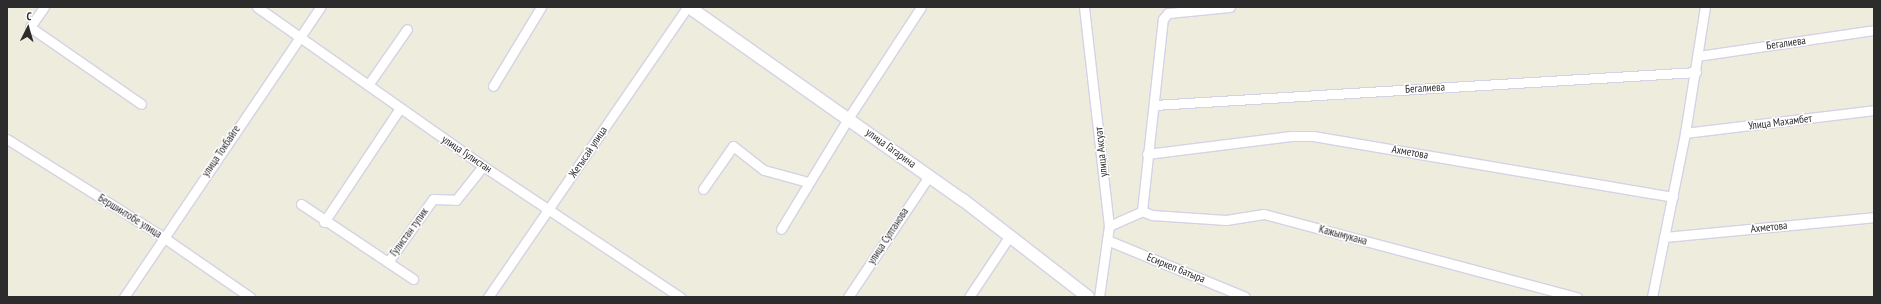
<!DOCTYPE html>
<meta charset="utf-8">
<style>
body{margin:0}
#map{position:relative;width:1881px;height:304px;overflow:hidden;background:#eeecdd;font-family:"PT Sans Narrow",sans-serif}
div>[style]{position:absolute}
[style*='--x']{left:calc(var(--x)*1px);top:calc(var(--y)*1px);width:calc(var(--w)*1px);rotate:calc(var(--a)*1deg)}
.roads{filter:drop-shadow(1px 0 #d4d2e5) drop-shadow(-1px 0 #d4d2e5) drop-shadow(0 1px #d4d2e5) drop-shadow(0 -1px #d4d2e5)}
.street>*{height:9px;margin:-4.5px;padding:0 4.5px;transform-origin:4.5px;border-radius:4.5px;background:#fff}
.secondary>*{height:12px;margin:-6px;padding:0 6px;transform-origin:6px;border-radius:6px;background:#fff}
span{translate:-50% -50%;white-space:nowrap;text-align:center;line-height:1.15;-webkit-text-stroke:3px #fff;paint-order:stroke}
.street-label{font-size:11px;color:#2c2c2c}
.frame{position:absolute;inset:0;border:8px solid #2c2c2c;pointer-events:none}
.north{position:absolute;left:8px;top:8px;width:40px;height:40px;-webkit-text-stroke:3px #fff;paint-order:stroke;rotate:5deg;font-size:11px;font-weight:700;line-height:16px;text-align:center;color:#2c2c2c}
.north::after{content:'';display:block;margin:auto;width:14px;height:18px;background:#2c2c2c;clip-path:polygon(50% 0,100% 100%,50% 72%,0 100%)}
</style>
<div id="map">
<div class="roads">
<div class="street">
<div style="--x:44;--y:7;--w:24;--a:125"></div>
<div style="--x:30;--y:27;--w:135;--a:34.7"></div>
<div style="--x:257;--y:7;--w:276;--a:35.1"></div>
<div style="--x:483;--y:166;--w:237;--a:33.6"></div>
<div style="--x:1084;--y:7;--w:220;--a:83.5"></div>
<div style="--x:1109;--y:226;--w:72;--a:98"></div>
<div style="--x:1698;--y:56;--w:178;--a:-8.4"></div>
<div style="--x:368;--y:85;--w:68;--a:-55.1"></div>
<div style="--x:493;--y:86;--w:92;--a:-58.7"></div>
<div style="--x:1154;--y:105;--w:543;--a:-3.48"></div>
<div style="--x:1685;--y:133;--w:190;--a:-6.9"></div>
<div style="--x:7;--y:139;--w:184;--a:32.1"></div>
<div style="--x:163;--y:237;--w:106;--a:34.6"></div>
<div style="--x:1147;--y:154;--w:145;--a:-7.1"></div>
<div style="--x:1291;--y:136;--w:22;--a:0"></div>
<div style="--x:1313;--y:136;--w:365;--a:9.6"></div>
<div style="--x:703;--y:189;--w:52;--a:-55.1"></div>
<div style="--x:733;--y:146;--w:39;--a:38"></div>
<div style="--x:764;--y:170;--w:46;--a:15.3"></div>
<div style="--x:301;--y:204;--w:135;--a:33.8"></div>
<div style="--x:1142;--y:211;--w:193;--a:-83.8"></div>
<div style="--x:1163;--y:19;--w:8;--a:-50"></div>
<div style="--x:1168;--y:13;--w:62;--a:-5.5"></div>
<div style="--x:324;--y:222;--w:137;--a:-56.3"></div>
<div style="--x:1109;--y:226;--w:36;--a:-24"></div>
<div style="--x:1142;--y:211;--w:11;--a:22"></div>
<div style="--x:1152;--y:215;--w:74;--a:3.9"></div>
<div style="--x:1226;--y:220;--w:38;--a:-9"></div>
<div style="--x:1264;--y:214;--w:324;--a:14.9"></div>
<div style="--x:781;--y:229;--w:131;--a:-58.7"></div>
<div style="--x:849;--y:117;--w:131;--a:-56.8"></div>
<div style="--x:1664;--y:237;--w:211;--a:-5.4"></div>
<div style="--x:1107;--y:240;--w:149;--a:22.4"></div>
<div style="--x:388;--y:262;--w:77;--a:-54.5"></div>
<div style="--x:433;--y:199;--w:23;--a:2"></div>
<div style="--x:456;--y:200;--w:43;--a:-51.5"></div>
<div style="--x:124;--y:297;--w:350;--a:-55.9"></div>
<div style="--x:488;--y:297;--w:352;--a:-55.5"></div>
<div style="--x:848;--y:297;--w:146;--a:-56.2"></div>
<div style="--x:969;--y:297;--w:72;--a:-56.3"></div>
<div style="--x:1652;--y:297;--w:167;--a:-78.6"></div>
<div style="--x:1685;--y:133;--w:128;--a:-81"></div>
</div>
<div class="secondary">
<div style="--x:689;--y:7;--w:335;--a:35.2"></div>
<div style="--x:963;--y:200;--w:158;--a:37.8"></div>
</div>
</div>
<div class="street-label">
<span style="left:1786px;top:43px;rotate:-8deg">Бегалиева</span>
<span style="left:1425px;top:88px;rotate:-3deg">Бегалиева</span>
<span style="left:1780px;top:122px;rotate:-7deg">Улица Махамбет</span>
<span style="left:891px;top:148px;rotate:36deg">улица Гагарина</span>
<span style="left:221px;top:151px;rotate:-56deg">улица Токбайге</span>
<span style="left:588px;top:152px;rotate:-56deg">Жетысай улица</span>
<span style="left:1101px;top:152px;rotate:-96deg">улица Аксуат</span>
<span style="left:1410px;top:152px;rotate:10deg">Ахметова</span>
<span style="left:467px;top:154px;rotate:34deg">улица Гулистан</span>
<span style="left:130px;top:216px;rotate:32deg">Бершинтобе улица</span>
<span style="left:1769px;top:227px;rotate:-6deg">Ахметова</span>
<span style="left:409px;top:232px;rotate:-54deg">Гулистан тупик</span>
<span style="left:1343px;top:235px;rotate:15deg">Кажымукана</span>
<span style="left:888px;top:236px;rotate:-57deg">улица Султанова</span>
<span style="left:1176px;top:268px;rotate:22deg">Есиркеп батыра</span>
</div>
<div class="frame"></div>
<div class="north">С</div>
</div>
